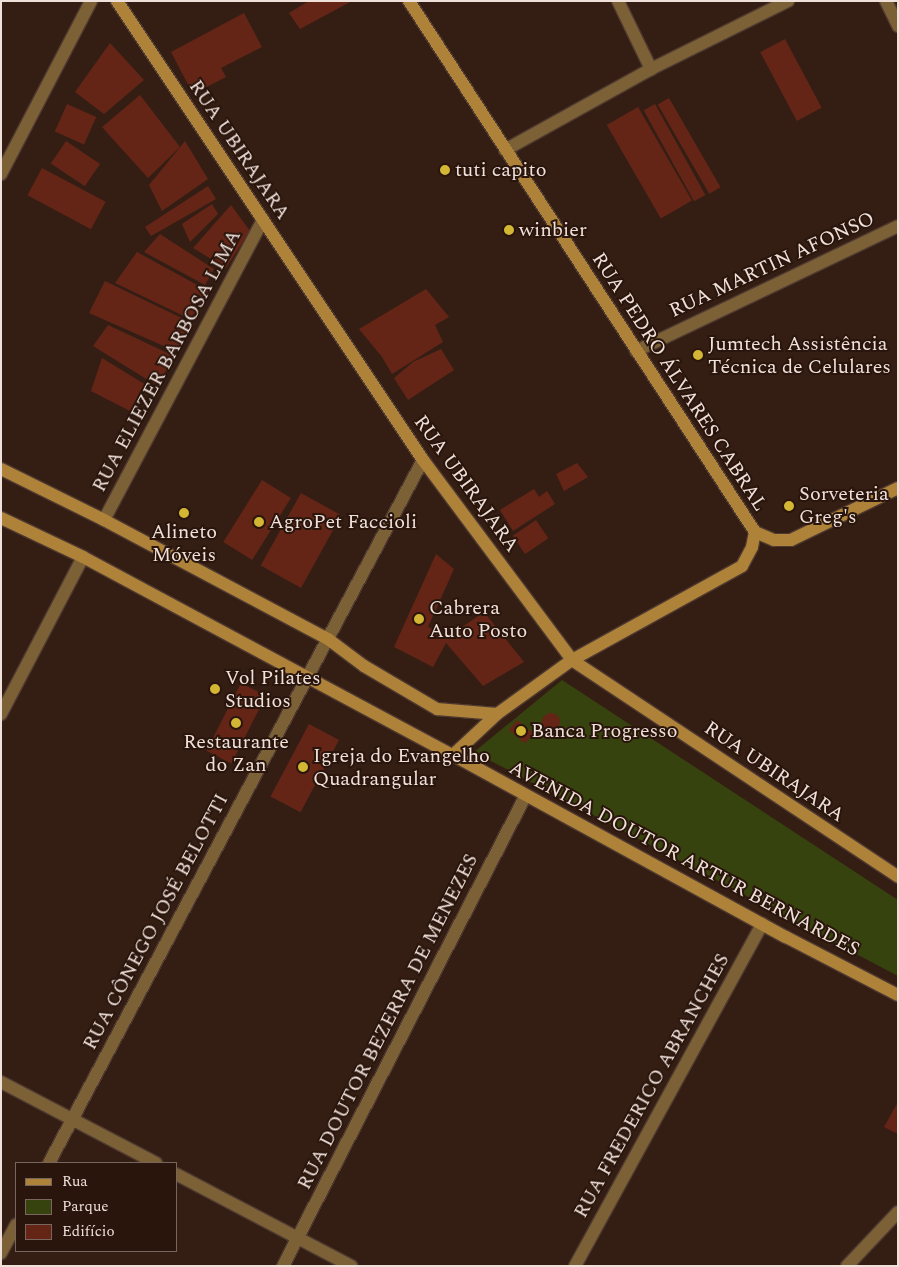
<!DOCTYPE html>
<meta charset="utf-8">
<style>
body{margin:0}
#map{position:relative;width:899px;height:1267px;overflow:hidden;background:#341e14;font-family:Spectral,serif}
div>[style]{position:absolute}
[style*='--x']{left:calc(var(--x)*1px);top:calc(var(--y)*1px);width:calc(var(--w)*1px);rotate:calc(var(--a)*1deg)}
.green>*{inset:0;background:#37430f}
.building>*{inset:0;background:#642517;transform-origin:0 0}
.round{border-radius:50%}
.roads{filter:drop-shadow(1px 0 #4e3930) drop-shadow(-1px 0 #4e3930) drop-shadow(0 1px #4e3930) drop-shadow(0 -1px #4e3930)}
.street>*{height:12px;margin:-6px;padding:0 6px;transform-origin:6px;border-radius:6px;background:#7c6136}
.secondary>*{height:12px;margin:-6px;padding:0 6px;transform-origin:6px;border-radius:6px;background:#ae8239}
.dots>*{width:14px;height:14px;translate:-50% -50%;box-sizing:border-box;border:2px solid #29150b;border-radius:50%}
span{translate:-50% -50%;white-space:nowrap;text-align:center;line-height:1.15;-webkit-text-stroke:4px #29150b;paint-order:stroke}
.street-label{font-size:20px;color:#efe0da}
.poi-label{font-size:20px;color:#efe0da}
.left{translate:0 -50%;text-align:left}
.frame{position:absolute;inset:0;border:2px solid #efe0da;pointer-events:none}
.legend{position:absolute;left:15px;top:1162px;width:162px;height:90px;box-sizing:border-box;background:#29150b;border:1px solid #78665e;margin:0;padding:6px 9px;list-style:none;font-size:15px;color:#efe0da}
.legend li{display:flex;align-items:center;gap:10px;height:25px}
.legend b{width:25px;border:1px solid #78665e}
</style>
<div id="map">
<div class="green">
<div style="clip-path:polygon(562px 680px,898px 900px,898px 976px,474px 752px)"></div>
</div>
<div class="building">
<div style="clip-path:polygon(309px 1px,352px 1px,300px 29px,289px 13px)"></div>
<div style="clip-path:polygon(244px 13px,262px 47px,221px 68px,226px 77px,193px 94px,171px 52px)"></div>
<div style="left:785px;top:39px;width:78px;height:28px;rotate:62deg"></div>
<div style="clip-path:polygon(110px 43px,144px 80px,104px 114px,75px 92px)"></div>
<div style="clip-path:polygon(140px 95px,180px 147px,148px 178px,102px 127px)"></div>
<div style="left:669px;top:98px;width:103px;height:13px;rotate:60deg"></div>
<div style="left:67px;top:104px;width:32px;height:30px;rotate:24deg"></div>
<div style="left:655px;top:104px;width:104px;height:13px;rotate:61deg"></div>
<div style="left:638px;top:107px;width:108px;height:36px;rotate:60deg"></div>
<div style="left:66px;top:141px;width:41px;height:27px;rotate:34deg"></div>
<div style="clip-path:polygon(185px 141px,208px 179px,162px 211px,149px 185px)"></div>
<div style="left:42px;top:168px;width:72px;height:31px;rotate:28deg"></div>
<div style="clip-path:polygon(208px 186px,216px 199px,151px 236px,145px 227px)"></div>
<div style="clip-path:polygon(212px 204px,218px 214px,190px 242px,182px 224px)"></div>
<div style="clip-path:polygon(231px 205px,250px 231px,226px 268px,193px 248px)"></div>
<div style="clip-path:polygon(160px 234px,214px 269px,205px 285px,144px 252px)"></div>
<div style="clip-path:polygon(137px 252px,210px 292px,190px 319px,115px 283px)"></div>
<div style="clip-path:polygon(105px 281px,194px 324px,175px 351px,89px 313px)"></div>
<div style="clip-path:polygon(426px 289px,449px 317px,435px 325px,443px 342px,392px 374px,382px 357px,359px 329px)"></div>
<div style="clip-path:polygon(108px 325px,176px 357px,156px 385px,93px 346px)"></div>
<div style="clip-path:polygon(441px 349px,454px 370px,408px 400px,394px 378px,413px 362px)"></div>
<div style="clip-path:polygon(102px 358px,146px 385px,130px 411px,91px 391px)"></div>
<div style="clip-path:polygon(577px 463px,588px 477px,564px 491px,556px 474px)"></div>
<div style="left:262px;top:480px;width:34px;height:73px;rotate:32deg"></div>
<div style="clip-path:polygon(534px 489px,539px 497px,547px 491px,555px 504px,513px 531px,500px 510px)"></div>
<div style="left:301px;top:493px;width:46px;height:83px;rotate:29deg"></div>
<div style="left:536px;top:520px;width:22px;height:28px;rotate:56deg"></div>
<div style="clip-path:polygon(436px 554px,454px 569px,428px 627px,449px 636px,484px 612px,524px 662px,483px 686px,446px 643px,433px 667px,394px 647px)"></div>
<div style="left:241px;top:683px;width:28px;height:76px;rotate:27deg"></div>
<div class="round" style="left:542px;top:713px;width:18px;height:18px"></div>
<div style="left:517px;top:720px;width:21px;height:13px;rotate:39deg"></div>
<div style="left:309px;top:724px;width:34px;height:82px;rotate:28deg"></div>
<div style="clip-path:polygon(898px 1102px,898px 1134px,884px 1127px)"></div>
</div>
<div class="roads">
<div class="street">
<div style="--x:618;--y:1;--w:76;--a:64.1"></div>
<div style="--x:886;--y:1;--w:28;--a:64"></div>
<div style="--x:505;--y:150;--w:167;--a:-29"></div>
<div style="--x:651;--y:69;--w:153;--a:-26.4"></div>
<div style="--x:1;--y:174;--w:195;--a:-62.5"></div>
<div style="--x:636;--y:351;--w:290;--a:-25.5"></div>
<div style="--x:104;--y:520;--w:340;--a:-62.1"></div>
<div style="--x:1;--y:714;--w:177;--a:-62.4"></div>
<div style="--x:1;--y:1082;--w:175;--a:27.6"></div>
<div style="--x:49;--y:1163;--w:796;--a:-61.99"></div>
<div style="--x:176;--y:1174;--w:198;--a:27.7"></div>
<div style="--x:1;--y:1253;--w:32;--a:-62"></div>
<div style="--x:283;--y:1266;--w:530;--a:-62.71"></div>
<div style="--x:575;--y:1266;--w:390;--a:-61.3"></div>
<div style="--x:847;--y:1266;--w:74;--a:-46.6"></div>
</div>
<div class="secondary">
<div style="--x:117;--y:1;--w:552;--a:56.31"></div>
<div style="--x:423;--y:460;--w:249;--a:53.3"></div>
<div style="--x:572;--y:660;--w:392;--a:33.6"></div>
<div style="--x:409;--y:1;--w:634;--a:56.91"></div>
<div style="--x:1;--y:469;--w:115;--a:26.3"></div>
<div style="--x:104;--y:520;--w:254;--a:28"></div>
<div style="--x:328;--y:639;--w:45;--a:36.9"></div>
<div style="--x:364;--y:666;--w:85;--a:30.5"></div>
<div style="--x:437;--y:709;--w:60;--a:4.8"></div>
<div style="--x:1;--y:518;--w:91;--a:25.4"></div>
<div style="--x:83;--y:557;--w:420;--a:28.2"></div>
<div style="--x:453;--y:755;--w:379;--a:28.7"></div>
<div style="--x:786;--y:937;--w:126;--a:27.4"></div>
<div style="--x:755;--y:532;--w:21;--a:23"></div>
<div style="--x:774;--y:540;--w:17;--a:0"></div>
<div style="--x:791;--y:540;--w:119;--a:-25.9"></div>
<div style="--x:453;--y:755;--w:60;--a:-43"></div>
<div style="--x:497;--y:714;--w:92;--a:-35.8"></div>
<div style="--x:572;--y:660;--w:194;--a:-28.9"></div>
<div style="--x:742;--y:566;--w:21;--a:-62"></div>
<div style="--x:752;--y:547;--w:15;--a:-79"></div>
</div>
</div>
<div class="dots">
<div style="left:445px;top:170px;background:#d4b635"></div>
<div style="left:509px;top:230px;background:#d4b635"></div>
<div style="left:698px;top:355px;background:#d4b635"></div>
<div style="left:789px;top:506px;background:#d4b635"></div>
<div style="left:184px;top:513px;background:#d4b635"></div>
<div style="left:259px;top:522px;background:#d4b635"></div>
<div style="left:419px;top:619px;background:#d4b635"></div>
<div style="left:215px;top:689px;background:#d4b635"></div>
<div style="left:236px;top:723px;background:#d4b635"></div>
<div style="left:521px;top:731px;background:#d4b635"></div>
<div style="left:303px;top:767px;background:#d4b635"></div>
</div>
<div class="street-label">
<span style="left:239px;top:150px;rotate:56deg">RUA UBIRAJARA</span>
<span style="left:772px;top:265px;rotate:-25deg">RUA MARTIN AFONSO</span>
<span style="left:167px;top:361px;rotate:-62deg">RUA ELIEZER BARBOSA LIMA</span>
<span style="left:679px;top:382px;rotate:57deg">RUA PEDRO ÁLVARES CABRAL</span>
<span style="left:466px;top:484px;rotate:54deg">RUA UBIRAJARA</span>
<span style="left:774px;top:772px;rotate:34deg">RUA UBIRAJARA</span>
<span style="left:684px;top:859px;rotate:28deg">AVENIDA DOUTOR ARTUR BERNARDES</span>
<span style="left:156px;top:922px;rotate:-62deg">RUA CÔNEGO JOSÉ BELOTTI</span>
<span style="left:388px;top:1022px;rotate:-63deg">RUA DOUTOR BEZERRA DE MENEZES</span>
<span style="left:652px;top:1086px;rotate:-61deg">RUA FREDERICO ABRANCHES</span>
</div>
<div class="poi-label">
<span class="left" style="left:455px;top:170px">tuti capito</span>
<span class="left" style="left:519px;top:230px">winbier</span>
<span class="left" style="left:708px;top:356px">Jumtech Assistência<br>Técnica de Celulares</span>
<span class="left" style="left:799px;top:506px">Sorveteria<br>Greg's</span>
<span class="left" style="left:269px;top:522px">AgroPet Faccioli</span>
<span style="left:184px;top:544px">Alineto<br>Móveis</span>
<span class="left" style="left:429px;top:620px">Cabrera<br>Auto Posto</span>
<span class="left" style="left:225px;top:690px">Vol Pilates<br>Studios</span>
<span class="left" style="left:531px;top:731px">Banca Progresso</span>
<span style="left:236px;top:754px">Restaurante<br>do Zan</span>
<span class="left" style="left:313px;top:768px">Igreja do Evangelho<br>Quadrangular</span>
</div>
<div class="frame"></div>
<ul class="legend">
<li><b style="height:6px;background:#ae8239"></b>Rua</li>
<li><b style="height:14px;background:#37430f"></b>Parque</li>
<li><b style="height:14px;background:#642517"></b>Edifício</li>
</ul>
</div>
